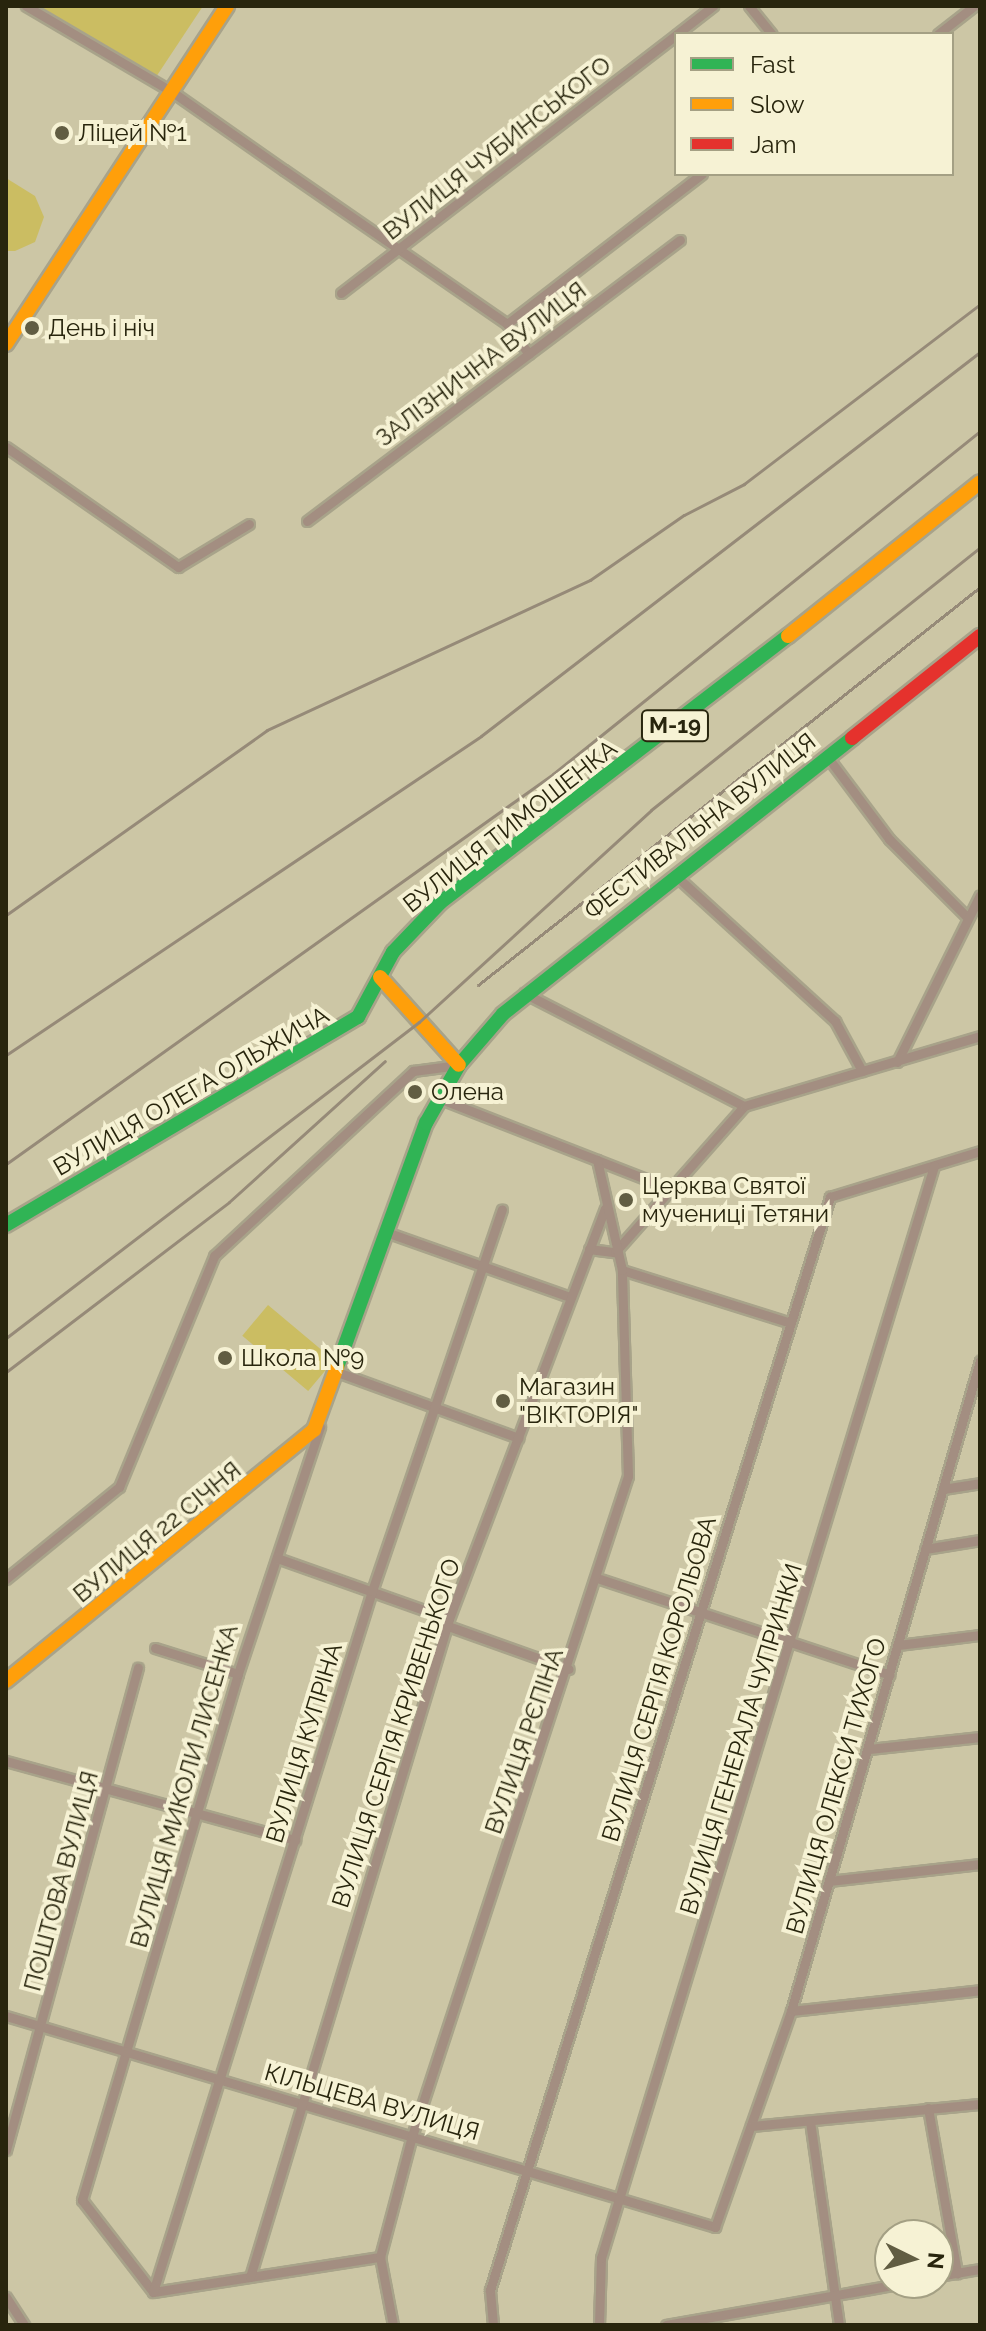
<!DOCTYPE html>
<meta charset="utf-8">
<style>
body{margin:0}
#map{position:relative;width:986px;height:2331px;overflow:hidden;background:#ccc6a5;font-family:Raleway,sans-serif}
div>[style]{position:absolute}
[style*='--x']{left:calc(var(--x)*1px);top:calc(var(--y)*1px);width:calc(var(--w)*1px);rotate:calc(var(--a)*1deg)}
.green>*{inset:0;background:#cbbd62;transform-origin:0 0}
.roads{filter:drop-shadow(2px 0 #a8a38a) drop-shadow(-2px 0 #a8a38a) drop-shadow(0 2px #a8a38a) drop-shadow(0 -2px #a8a38a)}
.street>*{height:9px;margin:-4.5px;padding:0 4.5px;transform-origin:4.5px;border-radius:4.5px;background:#a38e81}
.fast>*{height:14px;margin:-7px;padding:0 7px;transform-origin:7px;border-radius:7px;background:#30b455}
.slow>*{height:14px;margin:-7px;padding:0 7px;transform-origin:7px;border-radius:7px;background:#ff9f0a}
.jam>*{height:14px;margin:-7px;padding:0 7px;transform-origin:7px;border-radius:7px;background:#e5322d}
.rail>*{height:3px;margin:-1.5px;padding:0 1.5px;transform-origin:1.5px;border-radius:1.5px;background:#968a78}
.dots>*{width:22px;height:22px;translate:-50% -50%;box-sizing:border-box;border:4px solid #f6f2d4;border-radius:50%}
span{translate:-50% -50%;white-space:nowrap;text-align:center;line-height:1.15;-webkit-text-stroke:8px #f6f2d4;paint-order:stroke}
.shield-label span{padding:2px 6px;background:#f6f2d4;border:2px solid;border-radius:6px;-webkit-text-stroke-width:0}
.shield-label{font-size:22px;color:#28250d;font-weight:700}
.poi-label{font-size:24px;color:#28250d}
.left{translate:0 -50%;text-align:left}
.street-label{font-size:24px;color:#28250d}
.frame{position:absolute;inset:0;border:8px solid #28250d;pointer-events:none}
.legend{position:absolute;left:674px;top:32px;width:280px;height:144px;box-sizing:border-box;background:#f6f2d4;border:2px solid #a4a084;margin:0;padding:10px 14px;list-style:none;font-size:24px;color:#28250d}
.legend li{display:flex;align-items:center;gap:16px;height:40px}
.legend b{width:40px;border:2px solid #a4a084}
.north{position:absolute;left:874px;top:2219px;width:80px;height:80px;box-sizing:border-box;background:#f6f2d4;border:2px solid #a4a084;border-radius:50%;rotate:95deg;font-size:22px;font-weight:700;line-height:32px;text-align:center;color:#28250d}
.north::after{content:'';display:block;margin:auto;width:28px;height:36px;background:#615d42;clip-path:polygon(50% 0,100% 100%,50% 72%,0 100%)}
</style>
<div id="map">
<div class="green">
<div style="clip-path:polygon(39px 6px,203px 6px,156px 77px)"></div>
<div style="clip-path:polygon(6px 178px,35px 196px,44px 217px,35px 242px,15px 251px,6px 251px)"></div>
<div style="left:268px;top:1305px;width:86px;height:40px;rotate:40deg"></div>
</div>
<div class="roads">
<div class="street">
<div style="--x:26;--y:6;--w:168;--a:30.4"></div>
<div style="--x:171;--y:91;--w:138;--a:35"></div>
<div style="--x:284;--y:170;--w:271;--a:34.6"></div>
<div style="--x:507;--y:324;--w:37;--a:54"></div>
<div style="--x:749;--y:6;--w:36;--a:51"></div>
<div style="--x:677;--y:34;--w:46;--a:-37.9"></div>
<div style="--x:938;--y:34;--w:46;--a:-37.9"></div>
<div style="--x:341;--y:293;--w:423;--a:-37.6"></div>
<div style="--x:507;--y:324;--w:246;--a:-37.6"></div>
<div style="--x:6;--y:447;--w:210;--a:34.9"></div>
<div style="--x:178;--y:567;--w:83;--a:-31.2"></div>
<div style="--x:307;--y:521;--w:467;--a:-37"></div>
<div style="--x:826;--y:755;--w:105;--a:53.1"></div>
<div style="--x:889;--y:839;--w:109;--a:45"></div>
<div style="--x:675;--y:875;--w:217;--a:42.4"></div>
<div style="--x:835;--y:1021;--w:57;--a:61.6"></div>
<div style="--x:524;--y:993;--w:247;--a:27.2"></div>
<div style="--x:897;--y:1062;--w:186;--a:-63.6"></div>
<div style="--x:438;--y:1098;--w:248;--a:21.3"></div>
<div style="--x:386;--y:1232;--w:195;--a:19.5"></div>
<div style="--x:589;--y:1249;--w:26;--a:7"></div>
<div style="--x:615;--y:1252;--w:195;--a:-48.5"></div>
<div style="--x:744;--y:1106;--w:246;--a:-16.5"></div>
<div style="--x:622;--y:1270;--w:177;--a:17.4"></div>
<div style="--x:340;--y:1373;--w:190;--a:20"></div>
<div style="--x:320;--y:1427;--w:260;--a:108.4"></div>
<div style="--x:238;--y:1674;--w:549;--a:106.52"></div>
<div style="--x:82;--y:2200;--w:116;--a:52.3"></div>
<div style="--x:153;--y:2292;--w:230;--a:-8.8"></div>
<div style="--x:943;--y:1489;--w:37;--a:-9"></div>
<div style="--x:925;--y:1549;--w:56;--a:-9.3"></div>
<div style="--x:277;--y:1558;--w:182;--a:19.5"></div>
<div style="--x:6;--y:1579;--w:146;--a:-39.2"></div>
<div style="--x:119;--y:1487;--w:250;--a:-67.6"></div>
<div style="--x:214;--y:1256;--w:272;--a:-42.9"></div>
<div style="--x:413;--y:1071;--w:46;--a:-7.4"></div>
<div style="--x:600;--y:1579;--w:305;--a:18.3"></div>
<div style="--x:448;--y:1626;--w:128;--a:19.6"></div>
<div style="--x:898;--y:1645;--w:83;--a:-7"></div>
<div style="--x:155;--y:1648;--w:87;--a:17.4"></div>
<div style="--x:869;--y:1749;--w:112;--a:-6.2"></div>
<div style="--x:6;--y:1761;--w:300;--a:15.3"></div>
<div style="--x:829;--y:1881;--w:152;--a:-6.4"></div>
<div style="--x:791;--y:2011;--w:190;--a:-6.3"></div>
<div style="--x:6;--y:2016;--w:740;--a:16.57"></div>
<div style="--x:715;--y:2227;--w:229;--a:-70.6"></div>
<div style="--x:791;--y:2011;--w:677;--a:-73.79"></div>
<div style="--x:928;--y:2108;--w:168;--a:80"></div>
<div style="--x:810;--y:2121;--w:206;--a:81.9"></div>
<div style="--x:751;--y:2126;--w:230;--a:-5.5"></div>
<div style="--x:6;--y:2150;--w:500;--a:-74.7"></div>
<div style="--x:938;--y:2276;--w:43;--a:-9.5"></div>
<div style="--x:250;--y:2277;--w:687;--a:-73.17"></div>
<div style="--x:449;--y:1619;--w:439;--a:-69.2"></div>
<div style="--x:153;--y:2292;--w:734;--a:-72.65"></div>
<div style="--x:372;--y:1591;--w:403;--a:-71.2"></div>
<div style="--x:6;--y:2297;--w:33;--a:57"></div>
<div style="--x:393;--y:2325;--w:69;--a:-100.8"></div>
<div style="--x:380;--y:2257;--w:125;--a:-75.2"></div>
<div style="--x:412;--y:2136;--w:694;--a:-71.88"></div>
<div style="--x:628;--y:1476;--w:206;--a:-91.7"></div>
<div style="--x:622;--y:1270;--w:113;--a:-102.8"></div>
<div style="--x:493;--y:2325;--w:35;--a:-95"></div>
<div style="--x:490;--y:2290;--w:1145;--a:-72.72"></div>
<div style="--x:830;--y:1197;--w:157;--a:-17"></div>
<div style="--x:599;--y:2325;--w:67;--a:-88.3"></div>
<div style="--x:601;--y:2258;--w:1142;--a:-73.04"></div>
<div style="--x:666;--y:2325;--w:241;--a:-10"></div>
</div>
<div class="fast">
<div style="--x:6;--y:1225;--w:409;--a:-30.6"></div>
<div style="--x:358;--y:1017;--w:74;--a:-61.7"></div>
<div style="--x:393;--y:952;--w:69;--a:-46.2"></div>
<div style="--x:441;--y:902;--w:437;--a:-37.5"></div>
<div style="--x:337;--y:1367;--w:260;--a:-70"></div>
<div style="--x:426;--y:1123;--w:67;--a:-60.4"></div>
<div style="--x:459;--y:1065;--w:67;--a:-49.2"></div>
<div style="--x:503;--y:1014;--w:445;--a:-38.3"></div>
</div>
<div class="slow">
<div style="--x:6;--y:344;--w:404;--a:-56.8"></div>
<div style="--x:788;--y:636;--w:246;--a:-38.7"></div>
<div style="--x:380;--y:977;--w:118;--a:48.1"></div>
<div style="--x:6;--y:1681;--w:397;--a:-39.2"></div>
<div style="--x:314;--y:1430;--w:67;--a:-69.9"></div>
</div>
<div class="jam">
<div style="--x:852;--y:738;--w:164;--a:-38.6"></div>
</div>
</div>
<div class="rail">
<div style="--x:6;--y:915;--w:320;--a:-35.3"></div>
<div style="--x:267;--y:730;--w:356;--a:-24.9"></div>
<div style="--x:590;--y:580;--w:114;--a:-34.7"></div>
<div style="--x:684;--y:515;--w:68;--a:-27.3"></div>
<div style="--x:744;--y:484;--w:297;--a:-37.3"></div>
<div style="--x:478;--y:985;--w:641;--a:-38.41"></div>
<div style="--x:6;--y:1055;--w:572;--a:-33.88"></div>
<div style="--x:481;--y:736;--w:630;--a:-37.58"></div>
<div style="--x:6;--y:1164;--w:672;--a:-35.49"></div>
<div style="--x:553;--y:774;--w:548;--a:-38.77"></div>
<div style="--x:6;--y:1338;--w:520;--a:-37.42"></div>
<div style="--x:419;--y:1022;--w:314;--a:-42.4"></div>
<div style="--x:651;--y:810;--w:421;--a:-38.6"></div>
<div style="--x:6;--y:1372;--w:280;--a:-37.3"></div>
<div style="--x:229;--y:1202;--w:210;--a:-42.1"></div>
</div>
<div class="dots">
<div style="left:62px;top:133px;background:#615d42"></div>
<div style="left:32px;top:328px;background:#615d42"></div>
<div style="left:415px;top:1092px;background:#615d42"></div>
<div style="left:626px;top:1200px;background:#615d42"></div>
<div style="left:225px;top:1358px;background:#615d42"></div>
<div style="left:503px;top:1401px;background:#615d42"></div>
</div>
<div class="shield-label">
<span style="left:675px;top:726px">М-19</span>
</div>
<div class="poi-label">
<span class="left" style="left:78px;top:133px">Ліцей №1</span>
<span class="left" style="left:48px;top:328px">День і ніч</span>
<span class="left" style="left:431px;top:1092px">Олена</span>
<span class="left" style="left:642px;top:1200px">Церква Святої<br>мучениці Тетяни</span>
<span class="left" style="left:241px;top:1358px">Школа №9</span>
<span class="left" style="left:519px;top:1401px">Магазин<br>"ВІКТОРІЯ"</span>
</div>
<div class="street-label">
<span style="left:497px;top:148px;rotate:-38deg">ВУЛИЦЯ ЧУБИНСЬКОГО</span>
<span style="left:481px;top:364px;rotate:-37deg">ЗАЛІЗНИЧНА ВУЛИЦЯ</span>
<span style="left:510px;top:826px;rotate:-38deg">ВУЛИЦЯ ТИМОШЕНКА</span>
<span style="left:700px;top:826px;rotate:-38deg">ФЕСТИВАЛЬНА ВУЛИЦЯ</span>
<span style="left:191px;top:1091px;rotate:-30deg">ВУЛИЦЯ ОЛЕГА ОЛЬЖИЧА</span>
<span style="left:157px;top:1532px;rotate:-39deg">ВУЛИЦЯ 22 СІЧНЯ</span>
<span style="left:659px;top:1679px;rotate:-73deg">ВУЛИЦЯ СЕРГІЯ КОРОЛЬОВА</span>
<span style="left:396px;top:1733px;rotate:-72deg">ВУЛИЦЯ СЕРГІЯ КРИВЕНЬКОГО</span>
<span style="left:741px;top:1739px;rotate:-73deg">ВУЛИЦЯ ГЕНЕРАЛА ЧУПРИНКИ</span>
<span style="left:524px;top:1741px;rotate:-71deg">ВУЛИЦЯ РЄПІНА</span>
<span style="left:304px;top:1743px;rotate:-73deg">ВУЛИЦЯ КУПРІНА</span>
<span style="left:184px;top:1786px;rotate:-74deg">ВУЛИЦЯ МИКОЛИ ЛИСЕНКА</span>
<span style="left:836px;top:1786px;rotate:-74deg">ВУЛИЦЯ ОЛЕКСИ ТИХОГО</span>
<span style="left:61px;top:1881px;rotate:-75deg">ПОШТОВА ВУЛИЦЯ</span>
<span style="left:372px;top:2102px;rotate:16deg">КІЛЬЦЕВА ВУЛИЦЯ</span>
</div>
<div class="frame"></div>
<ul class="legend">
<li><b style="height:10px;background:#30b455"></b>Fast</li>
<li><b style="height:10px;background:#ff9f0a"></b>Slow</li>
<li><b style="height:10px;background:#e5322d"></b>Jam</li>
</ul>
<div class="north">N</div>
</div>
